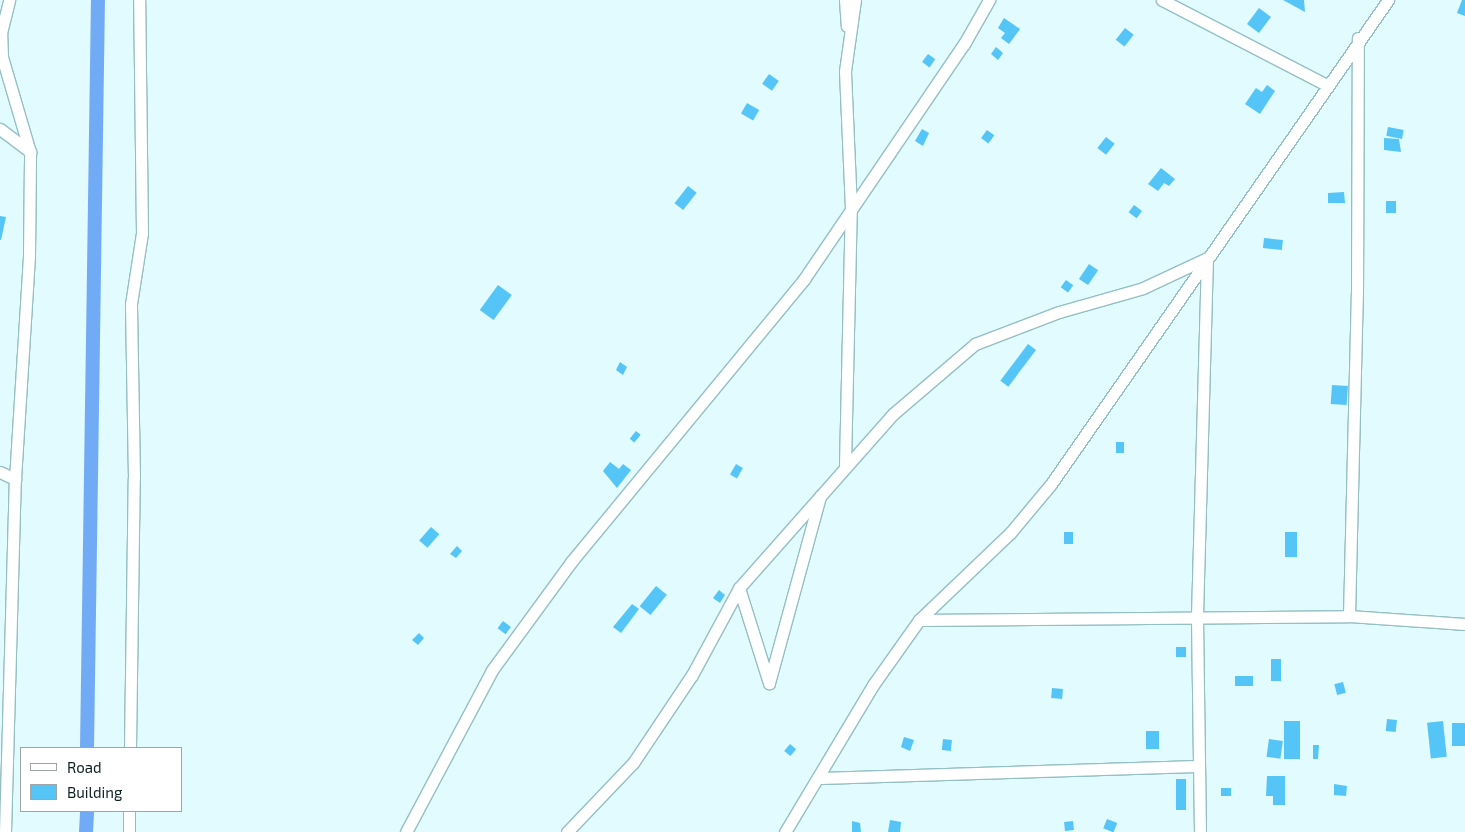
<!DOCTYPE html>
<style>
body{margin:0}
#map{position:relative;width:1465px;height:832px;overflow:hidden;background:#e1fbfe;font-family:"Exo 2",sans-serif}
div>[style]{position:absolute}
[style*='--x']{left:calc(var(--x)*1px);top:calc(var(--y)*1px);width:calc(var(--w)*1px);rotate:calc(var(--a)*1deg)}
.canal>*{height:14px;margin:-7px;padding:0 7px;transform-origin:7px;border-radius:7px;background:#72abf5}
.building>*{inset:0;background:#54c5f6;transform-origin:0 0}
.roads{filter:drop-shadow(1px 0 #94bfc4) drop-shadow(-1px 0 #94bfc4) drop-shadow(0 1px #94bfc4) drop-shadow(0 -1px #94bfc4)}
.street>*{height:11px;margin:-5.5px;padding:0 5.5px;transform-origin:5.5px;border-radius:5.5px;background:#fff}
span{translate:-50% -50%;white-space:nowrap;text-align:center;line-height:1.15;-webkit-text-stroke:4.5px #fff;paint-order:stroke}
.legend{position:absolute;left:20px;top:747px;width:162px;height:65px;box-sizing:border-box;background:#fff;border:1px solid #9ea5a6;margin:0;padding:6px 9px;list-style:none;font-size:15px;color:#0c1e20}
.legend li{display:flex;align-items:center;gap:10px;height:25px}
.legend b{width:25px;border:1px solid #9ea5a6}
</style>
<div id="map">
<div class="canal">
<div style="--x:87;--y:748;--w:748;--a:-89.16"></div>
<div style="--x:86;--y:832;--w:21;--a:-87"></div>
</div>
<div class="building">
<div style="clip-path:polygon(1283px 0,1304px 0,1305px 12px)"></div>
<div style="clip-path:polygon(1462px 0,1465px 0,1465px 16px,1457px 13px)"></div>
<div style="left:1259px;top:8px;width:15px;height:20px;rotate:37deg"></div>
<div style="clip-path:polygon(1004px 18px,1020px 29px,1009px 44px,1001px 38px,1005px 33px,998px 28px)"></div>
<div style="left:1125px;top:28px;width:11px;height:15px;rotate:38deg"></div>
<div style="clip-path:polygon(996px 47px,1003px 53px,998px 60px,991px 54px)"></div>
<div style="left:928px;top:54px;width:9px;height:10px;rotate:36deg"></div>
<div style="left:769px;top:74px;width:12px;height:12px;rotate:35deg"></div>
<div style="clip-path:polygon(1267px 85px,1275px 91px,1260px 114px,1245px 104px,1256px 88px,1262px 92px)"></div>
<div style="left:747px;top:103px;width:14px;height:12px;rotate:30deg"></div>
<div style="left:1388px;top:127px;width:16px;height:9px;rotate:11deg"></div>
<div style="clip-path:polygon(922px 129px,929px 133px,923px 146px,915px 141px)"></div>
<div style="left:987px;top:130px;width:9px;height:10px;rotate:36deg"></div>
<div style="left:1106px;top:137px;width:11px;height:14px;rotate:38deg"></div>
<div style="clip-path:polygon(1384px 138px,1399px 139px,1401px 152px,1384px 150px)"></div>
<div style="clip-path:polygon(1161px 168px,1175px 179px,1169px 186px,1164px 183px,1158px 191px,1148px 184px)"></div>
<div style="left:688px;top:186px;width:11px;height:22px;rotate:38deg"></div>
<div style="clip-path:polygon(1344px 192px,1345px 203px,1328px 203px,1328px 193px)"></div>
<div style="left:1386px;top:201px;width:10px;height:12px"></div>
<div style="left:1134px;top:205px;width:10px;height:9px;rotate:37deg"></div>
<div style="clip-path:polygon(0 216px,6px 217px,1px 240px,0 240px)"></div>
<div style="left:1264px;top:238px;width:19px;height:10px;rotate:6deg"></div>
<div style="left:1089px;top:264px;width:11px;height:18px;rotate:34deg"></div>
<div style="left:1066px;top:280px;width:9px;height:9px;rotate:36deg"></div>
<div style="left:498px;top:285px;width:17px;height:31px;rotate:36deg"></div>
<div style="left:1028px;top:344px;width:10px;height:46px;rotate:37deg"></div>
<div style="clip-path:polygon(620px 362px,627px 367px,623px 375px,616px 370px)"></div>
<div style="left:1332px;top:385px;width:16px;height:19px;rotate:4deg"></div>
<div style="left:636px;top:431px;width:6px;height:10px;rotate:39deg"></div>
<div style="left:1116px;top:442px;width:8px;height:11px"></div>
<div style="clip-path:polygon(610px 462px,619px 469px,623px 464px,631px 470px,617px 488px,603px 471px)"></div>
<div style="left:736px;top:464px;width:8px;height:12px;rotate:30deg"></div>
<div style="left:431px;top:527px;width:11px;height:18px;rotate:41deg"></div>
<div style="left:1064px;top:532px;width:9px;height:12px"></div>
<div style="left:1285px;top:532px;width:12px;height:25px"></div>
<div style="clip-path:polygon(457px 546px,462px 551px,456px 558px,450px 554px)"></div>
<div style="left:656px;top:586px;width:14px;height:26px;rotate:39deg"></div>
<div style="clip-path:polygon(719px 590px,725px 595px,720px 603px,713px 598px)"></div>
<div style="clip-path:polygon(632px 604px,639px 609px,621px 633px,613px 627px)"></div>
<div style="left:503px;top:621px;width:10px;height:9px;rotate:37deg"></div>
<div style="clip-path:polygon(419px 633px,424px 638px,418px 645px,412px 640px)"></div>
<div style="left:1176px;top:647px;width:10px;height:10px"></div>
<div style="left:1271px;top:659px;width:10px;height:22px"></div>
<div style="left:1235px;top:676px;width:18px;height:10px"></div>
<div style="left:1343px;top:682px;width:11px;height:9px;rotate:75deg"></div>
<div style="left:1052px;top:688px;width:11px;height:10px;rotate:5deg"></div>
<div style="left:1387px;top:719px;width:10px;height:12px;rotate:6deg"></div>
<div style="left:1284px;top:721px;width:16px;height:38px"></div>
<div style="left:1443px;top:721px;width:36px;height:16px;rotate:84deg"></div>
<div style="left:1452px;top:723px;width:13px;height:23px"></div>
<div style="left:1146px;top:731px;width:13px;height:18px"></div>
<div style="clip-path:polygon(904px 737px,914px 740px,910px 751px,901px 747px)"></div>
<div style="left:943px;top:739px;width:9px;height:11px;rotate:6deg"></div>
<div style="left:1269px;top:739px;width:14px;height:18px;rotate:8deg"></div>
<div style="left:790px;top:744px;width:8px;height:9px;rotate:40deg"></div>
<div style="clip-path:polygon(1313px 745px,1319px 745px,1318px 759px,1313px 759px)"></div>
<div style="clip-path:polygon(1267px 776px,1285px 776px,1285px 805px,1273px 805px,1273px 796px,1266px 796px)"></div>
<div style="left:1176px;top:779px;width:10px;height:31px"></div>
<div style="clip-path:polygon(1334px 784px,1347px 786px,1346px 796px,1334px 795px)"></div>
<div style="left:1231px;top:788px;width:8px;height:10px;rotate:90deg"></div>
<div style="left:1107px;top:819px;width:11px;height:10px;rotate:22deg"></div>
<div style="clip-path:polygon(890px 820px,901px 822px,900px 832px,888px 832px)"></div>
<div style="clip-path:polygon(852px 821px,860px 823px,861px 832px,852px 832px)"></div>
<div style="left:1073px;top:821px;width:9px;height:9px;rotate:84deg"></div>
</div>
<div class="roads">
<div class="street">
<div style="--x:845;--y:0;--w:26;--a:86"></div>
<div style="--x:1162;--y:0;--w:186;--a:27.3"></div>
<div style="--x:0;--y:129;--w:38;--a:37"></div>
<div style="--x:845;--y:465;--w:256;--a:-88.7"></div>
<div style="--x:851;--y:209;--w:138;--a:-92.5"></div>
<div style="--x:845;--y:71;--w:72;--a:-82"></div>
<div style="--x:0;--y:472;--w:17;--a:25"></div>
<div style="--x:739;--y:588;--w:100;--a:72.5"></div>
<div style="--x:769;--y:683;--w:194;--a:-74.7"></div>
<div style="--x:1349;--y:616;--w:323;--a:-88.6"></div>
<div style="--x:1357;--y:293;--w:255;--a:-89.8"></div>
<div style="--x:919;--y:620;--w:430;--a:-0.5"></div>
<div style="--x:1349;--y:616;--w:116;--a:3.9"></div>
<div style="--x:130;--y:748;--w:270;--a:-89.2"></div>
<div style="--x:134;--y:478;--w:174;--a:-91"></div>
<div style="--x:131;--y:304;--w:72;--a:-81.2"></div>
<div style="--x:142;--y:233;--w:233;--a:-90.7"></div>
<div style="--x:818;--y:778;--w:381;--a:-1.8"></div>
<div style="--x:5;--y:832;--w:353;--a:-88.4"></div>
<div style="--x:15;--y:479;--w:224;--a:-86.4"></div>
<div style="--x:29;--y:255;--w:103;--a:-89.4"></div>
<div style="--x:30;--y:152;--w:99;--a:-106.4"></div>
<div style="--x:2;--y:57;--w:24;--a:-92"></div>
<div style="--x:1;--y:33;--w:34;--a:-76"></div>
<div style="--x:129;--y:832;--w:21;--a:-90"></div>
<div style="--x:406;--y:832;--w:183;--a:-62"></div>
<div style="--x:492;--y:670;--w:134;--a:-53.8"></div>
<div style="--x:571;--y:562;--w:367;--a:-50.5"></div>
<div style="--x:804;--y:279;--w:284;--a:-55.8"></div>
<div style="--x:964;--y:44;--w:51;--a:-60.4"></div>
<div style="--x:567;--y:832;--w:95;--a:-46.3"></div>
<div style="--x:633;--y:763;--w:106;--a:-56.2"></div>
<div style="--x:692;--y:675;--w:99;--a:-61.6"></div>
<div style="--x:739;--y:588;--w:232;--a:-48.5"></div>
<div style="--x:893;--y:414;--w:108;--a:-40.5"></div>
<div style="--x:975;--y:344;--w:90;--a:-20.9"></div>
<div style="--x:1059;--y:312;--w:87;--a:-15.9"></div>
<div style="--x:1143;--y:288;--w:71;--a:-25.1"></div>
<div style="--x:1207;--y:258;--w:360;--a:91.6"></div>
<div style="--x:1197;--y:618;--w:214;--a:89.2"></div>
<div style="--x:785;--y:832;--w:171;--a:-59.1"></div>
<div style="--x:873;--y:685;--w:80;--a:-54.7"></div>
<div style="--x:919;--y:620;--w:127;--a:-43.7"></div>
<div style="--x:1011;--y:532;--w:62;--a:-50.2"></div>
<div style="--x:1051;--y:484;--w:590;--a:-55.15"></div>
</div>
</div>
<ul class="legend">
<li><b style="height:6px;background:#fff"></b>Road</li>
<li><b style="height:14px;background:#54c5f6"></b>Building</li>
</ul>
</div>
